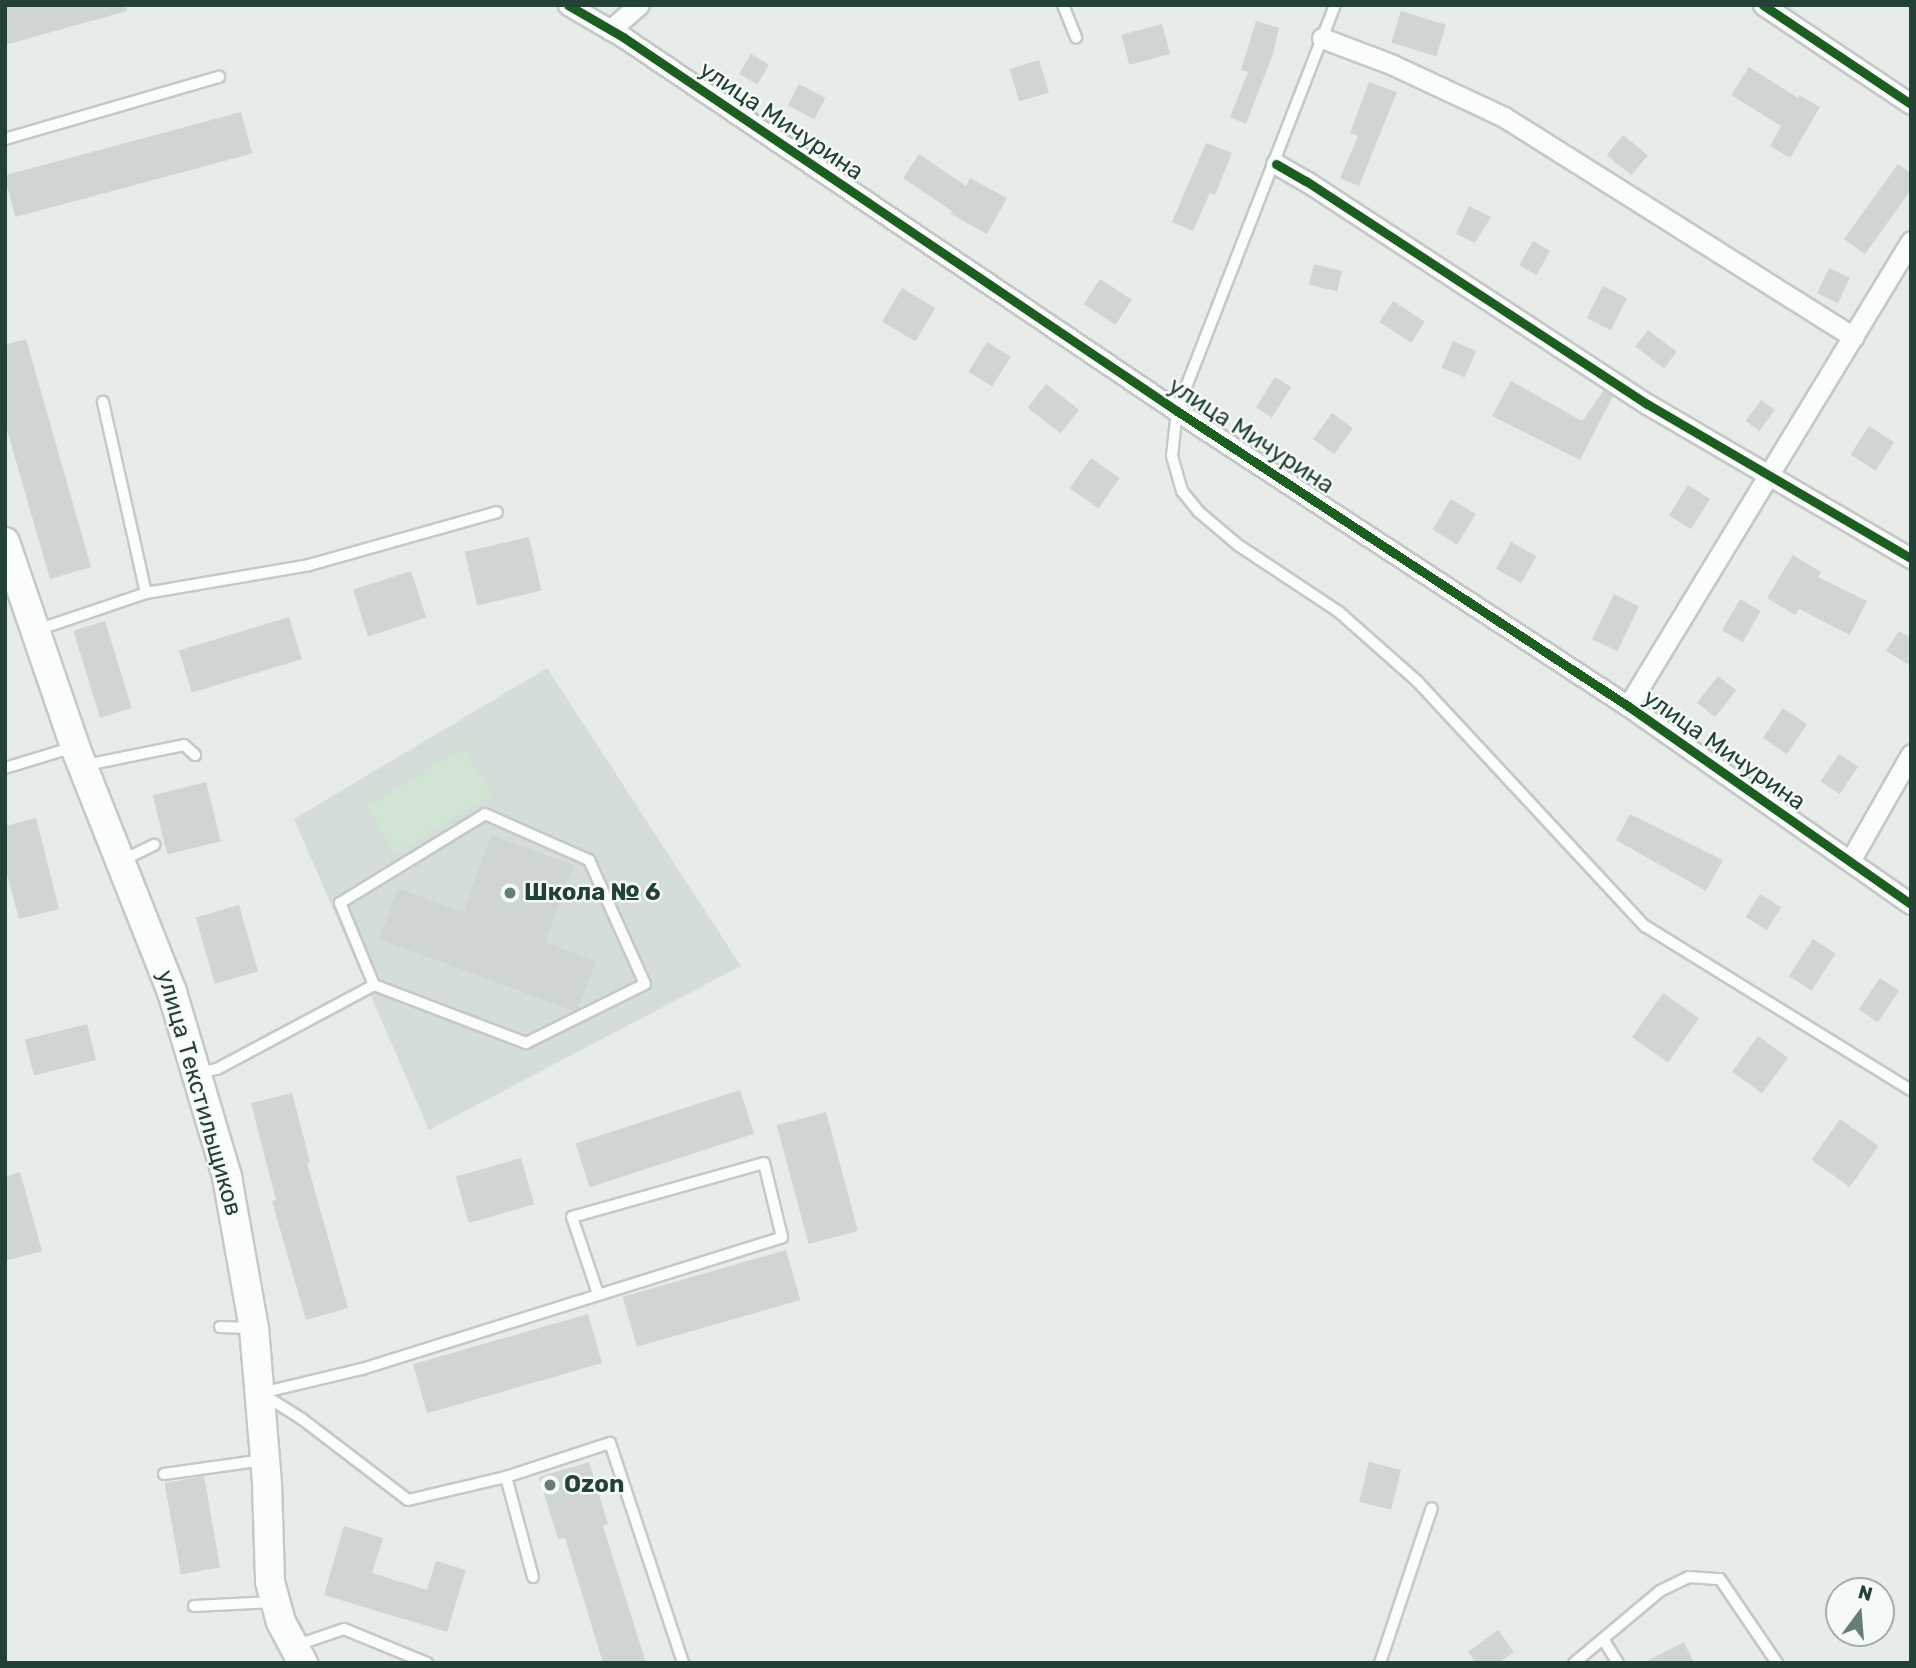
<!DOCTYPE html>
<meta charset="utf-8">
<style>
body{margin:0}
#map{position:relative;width:1916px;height:1668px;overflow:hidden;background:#e7ece9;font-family:Rubik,sans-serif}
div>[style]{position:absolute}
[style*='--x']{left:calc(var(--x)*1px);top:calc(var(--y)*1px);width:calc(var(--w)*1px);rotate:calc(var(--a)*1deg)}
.built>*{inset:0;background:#d5ddd9}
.green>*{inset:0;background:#d0e5d4;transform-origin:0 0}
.building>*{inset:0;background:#cfd5d2;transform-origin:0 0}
.roads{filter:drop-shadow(2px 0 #c4c9c6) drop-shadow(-2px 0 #c4c9c6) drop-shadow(0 2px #c4c9c6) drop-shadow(0 -2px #c4c9c6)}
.lane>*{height:10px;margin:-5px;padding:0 5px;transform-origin:5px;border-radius:5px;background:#fbfcfc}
.street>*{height:19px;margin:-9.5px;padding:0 9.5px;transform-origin:9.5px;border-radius:9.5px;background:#fbfcfc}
.secondary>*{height:28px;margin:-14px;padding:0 14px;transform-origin:14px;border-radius:14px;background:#fbfcfc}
.cycleway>*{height:9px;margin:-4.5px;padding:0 4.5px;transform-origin:4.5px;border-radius:4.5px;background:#1b5e20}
.dots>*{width:19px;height:19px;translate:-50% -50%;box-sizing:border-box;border:4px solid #f6faf7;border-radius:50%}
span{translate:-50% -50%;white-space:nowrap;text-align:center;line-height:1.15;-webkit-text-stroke:5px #f6faf7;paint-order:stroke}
.street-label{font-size:24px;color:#234135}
.poi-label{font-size:24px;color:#234135;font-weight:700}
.left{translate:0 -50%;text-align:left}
.frame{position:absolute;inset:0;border:7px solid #234135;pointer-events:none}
.north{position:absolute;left:1825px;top:1577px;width:70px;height:70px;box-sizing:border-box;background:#f6faf7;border:2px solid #a2b0a9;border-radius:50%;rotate:16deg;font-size:19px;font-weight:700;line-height:28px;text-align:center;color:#234135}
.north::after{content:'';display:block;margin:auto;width:24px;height:32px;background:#687d74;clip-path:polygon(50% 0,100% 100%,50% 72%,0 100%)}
</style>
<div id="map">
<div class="built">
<div style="clip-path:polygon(547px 668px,741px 966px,429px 1130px,294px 819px)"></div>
</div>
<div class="green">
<div style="left:464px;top:748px;width:55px;height:113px;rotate:59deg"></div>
</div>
<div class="building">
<div style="clip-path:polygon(5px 5px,126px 5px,127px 11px,5px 45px)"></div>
<div style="left:1401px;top:11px;width:47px;height:33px;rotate:17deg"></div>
<div style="clip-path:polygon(1256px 21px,1279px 28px,1273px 54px,1246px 124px,1230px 117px,1248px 72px,1241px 70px)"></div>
<div style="left:1162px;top:24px;width:31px;height:42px;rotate:75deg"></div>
<div style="left:751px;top:54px;width:21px;height:23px;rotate:31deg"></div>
<div style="left:1039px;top:60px;width:34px;height:31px;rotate:73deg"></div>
<div style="clip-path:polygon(1749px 67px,1798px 98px,1799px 95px,1820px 107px,1790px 158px,1770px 146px,1781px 126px,1731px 95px)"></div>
<div style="clip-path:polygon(1369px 82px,1397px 92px,1359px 186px,1340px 178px,1358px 136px,1350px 133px)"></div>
<div style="left:799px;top:84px;width:30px;height:24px;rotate:28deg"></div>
<div style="left:241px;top:112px;width:43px;height:245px;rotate:75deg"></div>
<div style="left:1623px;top:135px;width:32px;height:26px;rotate:39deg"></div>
<div style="clip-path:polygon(1206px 143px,1232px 153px,1215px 195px,1210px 193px,1193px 231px,1172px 222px)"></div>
<div style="clip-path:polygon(919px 154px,966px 186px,970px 178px,1007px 198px,987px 234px,951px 214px,952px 211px,903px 178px)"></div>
<div style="clip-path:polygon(1898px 164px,1911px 173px,1911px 190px,1865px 254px,1844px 239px)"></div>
<div style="clip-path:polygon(1469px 206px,1491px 217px,1475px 243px,1456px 234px)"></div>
<div style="left:1533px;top:241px;width:20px;height:28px;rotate:30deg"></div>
<div style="left:1314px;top:264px;width:29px;height:21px;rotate:14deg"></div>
<div style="left:1829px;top:268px;width:23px;height:28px;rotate:25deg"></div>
<div style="left:1100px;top:279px;width:38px;height:30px;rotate:33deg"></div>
<div style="left:1603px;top:286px;width:27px;height:36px;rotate:27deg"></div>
<div style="left:902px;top:288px;width:39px;height:39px;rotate:31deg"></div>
<div style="left:1393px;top:301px;width:38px;height:25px;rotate:33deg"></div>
<div style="left:1648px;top:330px;width:36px;height:21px;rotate:37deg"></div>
<div style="clip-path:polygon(26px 339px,91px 567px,50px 579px,5px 423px,5px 345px)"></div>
<div style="left:1453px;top:341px;width:25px;height:29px;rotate:23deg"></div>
<div style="left:987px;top:342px;width:28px;height:35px;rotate:32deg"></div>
<div style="left:1275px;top:377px;width:19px;height:36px;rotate:32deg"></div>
<div style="clip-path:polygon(1511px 381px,1582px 421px,1604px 390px,1613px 396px,1580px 460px,1492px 416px)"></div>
<div style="left:1046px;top:384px;width:42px;height:30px;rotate:38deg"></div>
<div style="left:1761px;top:400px;width:17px;height:26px;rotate:36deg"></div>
<div style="left:1332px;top:413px;width:26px;height:32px;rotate:36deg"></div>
<div style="left:1869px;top:426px;width:30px;height:34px;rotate:33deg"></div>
<div style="left:1091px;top:458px;width:35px;height:37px;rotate:35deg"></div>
<div style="left:1688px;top:485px;width:26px;height:36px;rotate:32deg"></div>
<div style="left:1451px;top:499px;width:29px;height:36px;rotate:31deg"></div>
<div style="left:529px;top:537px;width:55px;height:66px;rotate:77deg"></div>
<div style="left:1511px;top:542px;width:29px;height:31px;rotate:29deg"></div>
<div style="clip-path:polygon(1793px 555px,1821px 572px,1818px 577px,1867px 601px,1850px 635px,1799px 609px,1795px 615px,1767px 598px)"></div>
<div style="left:411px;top:571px;width:49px;height:61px;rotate:72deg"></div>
<div style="left:1614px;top:594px;width:28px;height:50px;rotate:26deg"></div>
<div style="left:1740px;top:599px;width:24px;height:36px;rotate:30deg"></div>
<div style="left:289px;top:617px;width:44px;height:115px;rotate:73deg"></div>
<div style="left:105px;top:621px;width:91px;height:33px;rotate:73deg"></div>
<div style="clip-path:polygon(1899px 631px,1911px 638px,1911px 666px,1886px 651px)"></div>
<div style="left:1718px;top:676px;width:23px;height:34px;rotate:38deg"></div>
<div style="left:1783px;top:708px;width:29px;height:36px;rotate:34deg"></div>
<div style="left:1839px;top:754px;width:23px;height:33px;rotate:34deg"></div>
<div style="left:206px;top:782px;width:61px;height:55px;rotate:76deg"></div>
<div style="clip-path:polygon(1630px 814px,1723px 860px,1706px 891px,1616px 840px)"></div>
<div style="clip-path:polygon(36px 818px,59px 909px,19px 919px,5px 867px,5px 826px)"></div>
<div style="clip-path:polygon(491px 835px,574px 865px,545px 942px,596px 961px,578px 1009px,574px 1011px,379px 939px,398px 888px,463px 912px)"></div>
<div style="left:1760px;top:894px;width:25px;height:27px;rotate:32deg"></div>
<div style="left:239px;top:905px;width:69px;height:45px;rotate:74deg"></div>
<div style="left:1813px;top:939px;width:27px;height:44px;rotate:33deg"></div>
<div style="left:1880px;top:978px;width:23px;height:38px;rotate:34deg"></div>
<div style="left:1663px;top:993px;width:44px;height:54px;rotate:35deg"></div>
<div style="left:87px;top:1024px;width:37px;height:64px;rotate:76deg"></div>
<div style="left:1758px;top:1036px;width:37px;height:44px;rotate:36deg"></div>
<div style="left:740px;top:1090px;width:46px;height:173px;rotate:72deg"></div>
<div style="clip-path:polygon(292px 1093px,310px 1162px,307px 1163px,348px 1308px,306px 1320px,272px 1201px,276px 1200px,251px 1103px)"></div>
<div style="left:826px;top:1112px;width:123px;height:51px;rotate:75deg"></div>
<div style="left:1840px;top:1119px;width:47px;height:50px;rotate:35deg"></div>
<div style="left:521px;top:1158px;width:48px;height:68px;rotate:74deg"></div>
<div style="clip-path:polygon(20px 1172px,42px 1251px,5px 1261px,5px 1177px)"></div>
<div style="left:786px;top:1250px;width:52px;height:170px;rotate:74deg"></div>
<div style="left:588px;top:1314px;width:51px;height:182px;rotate:74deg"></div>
<div style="clip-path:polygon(589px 1462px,608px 1524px,603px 1526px,646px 1663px,603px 1663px,565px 1538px,558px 1539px,539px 1477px)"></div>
<div style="left:1369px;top:1462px;width:33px;height:41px;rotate:14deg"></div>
<div style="left:204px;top:1476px;width:93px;height:40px;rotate:80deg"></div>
<div style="clip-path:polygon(344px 1526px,383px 1538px,372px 1573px,427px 1590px,436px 1561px,466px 1570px,447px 1632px,324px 1595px)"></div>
<div style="clip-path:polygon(1498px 1630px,1514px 1652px,1498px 1663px,1476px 1663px,1468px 1652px)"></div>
<div style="clip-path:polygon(1684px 1642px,1694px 1663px,1643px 1663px)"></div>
</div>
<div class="roads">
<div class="lane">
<div style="--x:1063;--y:5;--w:35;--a:68"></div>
<div style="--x:1335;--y:5;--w:436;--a:111.3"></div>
<div style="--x:1177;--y:411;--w:45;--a:96.3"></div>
<div style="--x:1172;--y:456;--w:36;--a:74"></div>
<div style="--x:1182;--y:491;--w:27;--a:51"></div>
<div style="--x:1199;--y:512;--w:51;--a:40.2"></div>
<div style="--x:1238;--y:545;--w:121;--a:33.6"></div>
<div style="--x:1339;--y:612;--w:104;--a:41.5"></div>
<div style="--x:1417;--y:681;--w:335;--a:47.1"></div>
<div style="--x:1645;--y:926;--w:312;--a:31.7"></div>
<div style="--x:5;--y:139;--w:223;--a:-16.2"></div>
<div style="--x:146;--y:593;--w:165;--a:-9.7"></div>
<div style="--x:309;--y:565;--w:195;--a:-15.7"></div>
<div style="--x:37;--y:630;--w:115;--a:-18.7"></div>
<div style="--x:146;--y:593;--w:196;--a:-102.7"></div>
<div style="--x:86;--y:765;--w:100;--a:-11.5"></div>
<div style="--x:184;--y:745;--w:15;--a:42"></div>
<div style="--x:5;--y:768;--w:72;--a:-16.9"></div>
<div style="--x:121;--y:861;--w:37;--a:-26"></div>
<div style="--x:199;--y:1073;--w:18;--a:-13"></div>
<div style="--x:217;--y:1069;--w:178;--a:-28.1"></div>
<div style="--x:374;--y:985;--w:89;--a:-112.5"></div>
<div style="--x:340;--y:903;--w:170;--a:-31.5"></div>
<div style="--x:485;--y:814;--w:114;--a:23.9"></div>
<div style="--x:589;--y:860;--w:136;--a:65.7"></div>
<div style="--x:645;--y:984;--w:133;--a:153.6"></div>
<div style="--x:526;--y:1043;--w:163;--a:-159.1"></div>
<div style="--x:220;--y:1327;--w:30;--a:2"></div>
<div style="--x:261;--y:1393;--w:104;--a:-13.4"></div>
<div style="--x:362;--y:1369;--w:440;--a:-17.4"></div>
<div style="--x:782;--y:1237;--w:76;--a:-103.7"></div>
<div style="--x:764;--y:1163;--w:199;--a:164.3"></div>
<div style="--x:572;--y:1217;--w:81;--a:71.3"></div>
<div style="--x:264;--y:1395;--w:45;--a:32.3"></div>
<div style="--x:302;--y:1419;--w:133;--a:37.4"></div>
<div style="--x:408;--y:1500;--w:101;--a:-13.2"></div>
<div style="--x:164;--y:1474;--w:101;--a:-8"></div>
<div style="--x:533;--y:1577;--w:104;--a:-105.1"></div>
<div style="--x:506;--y:1477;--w:109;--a:-18.1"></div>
<div style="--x:610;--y:1443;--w:232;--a:71.6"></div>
<div style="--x:194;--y:1606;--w:79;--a:-2.9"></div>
<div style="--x:1603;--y:1639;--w:28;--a:58"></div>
<div style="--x:297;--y:1645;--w:50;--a:-18.8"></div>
<div style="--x:344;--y:1629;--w:90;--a:22.3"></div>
<div style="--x:1380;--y:1663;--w:163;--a:-71.5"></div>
<div style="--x:1574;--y:1663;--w:112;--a:-39.9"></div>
<div style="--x:1660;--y:1591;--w:32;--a:-26"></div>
<div style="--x:1689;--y:1577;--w:31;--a:4"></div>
<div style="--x:1720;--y:1579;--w:102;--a:55.8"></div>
</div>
<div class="street">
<div style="--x:568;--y:5;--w:64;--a:30.2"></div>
<div style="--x:623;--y:37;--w:668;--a:34.02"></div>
<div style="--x:1177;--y:411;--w:539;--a:33.19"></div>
<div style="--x:1628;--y:706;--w:345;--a:35"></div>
<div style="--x:1763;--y:5;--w:178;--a:33.8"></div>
<div style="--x:610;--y:30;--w:38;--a:-41"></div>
<div style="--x:1322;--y:38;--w:76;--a:20.8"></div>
<div style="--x:1393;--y:65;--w:123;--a:25.1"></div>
<div style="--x:1504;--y:117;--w:413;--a:32.2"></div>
<div style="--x:1276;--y:164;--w:34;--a:30"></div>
<div style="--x:1306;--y:181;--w:407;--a:33.2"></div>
<div style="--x:1647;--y:404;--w:306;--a:30.3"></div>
<div style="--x:1628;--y:706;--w:544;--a:-58.68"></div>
<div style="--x:1850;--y:861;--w:123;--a:-60.3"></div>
</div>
<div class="secondary">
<div style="--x:5;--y:542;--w:217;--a:71.1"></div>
<div style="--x:75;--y:747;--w:264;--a:68.4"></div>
<div style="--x:172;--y:992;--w:193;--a:73.4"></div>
<div style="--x:227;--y:1177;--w:153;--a:79.9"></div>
<div style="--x:254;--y:1328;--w:157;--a:85.2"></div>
<div style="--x:267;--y:1484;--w:98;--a:88.2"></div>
<div style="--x:270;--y:1582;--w:41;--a:74.6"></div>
<div style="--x:281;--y:1622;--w:47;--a:61.8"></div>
</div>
</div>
<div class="cycleway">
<div style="--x:568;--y:5;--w:64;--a:30.2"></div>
<div style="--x:623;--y:37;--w:668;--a:34.02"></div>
<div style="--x:1177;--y:411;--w:539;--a:33.19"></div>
<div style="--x:1628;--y:706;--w:345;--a:35"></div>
<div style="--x:1763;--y:5;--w:178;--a:33.8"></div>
<div style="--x:1276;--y:164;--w:34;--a:30"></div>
<div style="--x:1306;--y:181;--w:407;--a:33.2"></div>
<div style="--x:1647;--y:404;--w:306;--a:30.3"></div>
</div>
<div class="dots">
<div style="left:510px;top:893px;background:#687d74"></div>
<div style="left:550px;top:1485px;background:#687d74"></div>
</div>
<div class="street-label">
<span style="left:781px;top:121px;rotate:34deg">улица Мичурина</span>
<span style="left:1251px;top:436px;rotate:33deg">улица Мичурина</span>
<span style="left:1724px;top:750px;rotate:35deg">улица Мичурина</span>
<span style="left:199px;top:1093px;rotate:74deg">улица Текстильщиков</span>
</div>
<div class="poi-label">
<span class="left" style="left:524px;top:893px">Школа № 6</span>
<span class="left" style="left:564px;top:1485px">Ozon</span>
</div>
<div class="frame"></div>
<div class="north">N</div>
</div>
